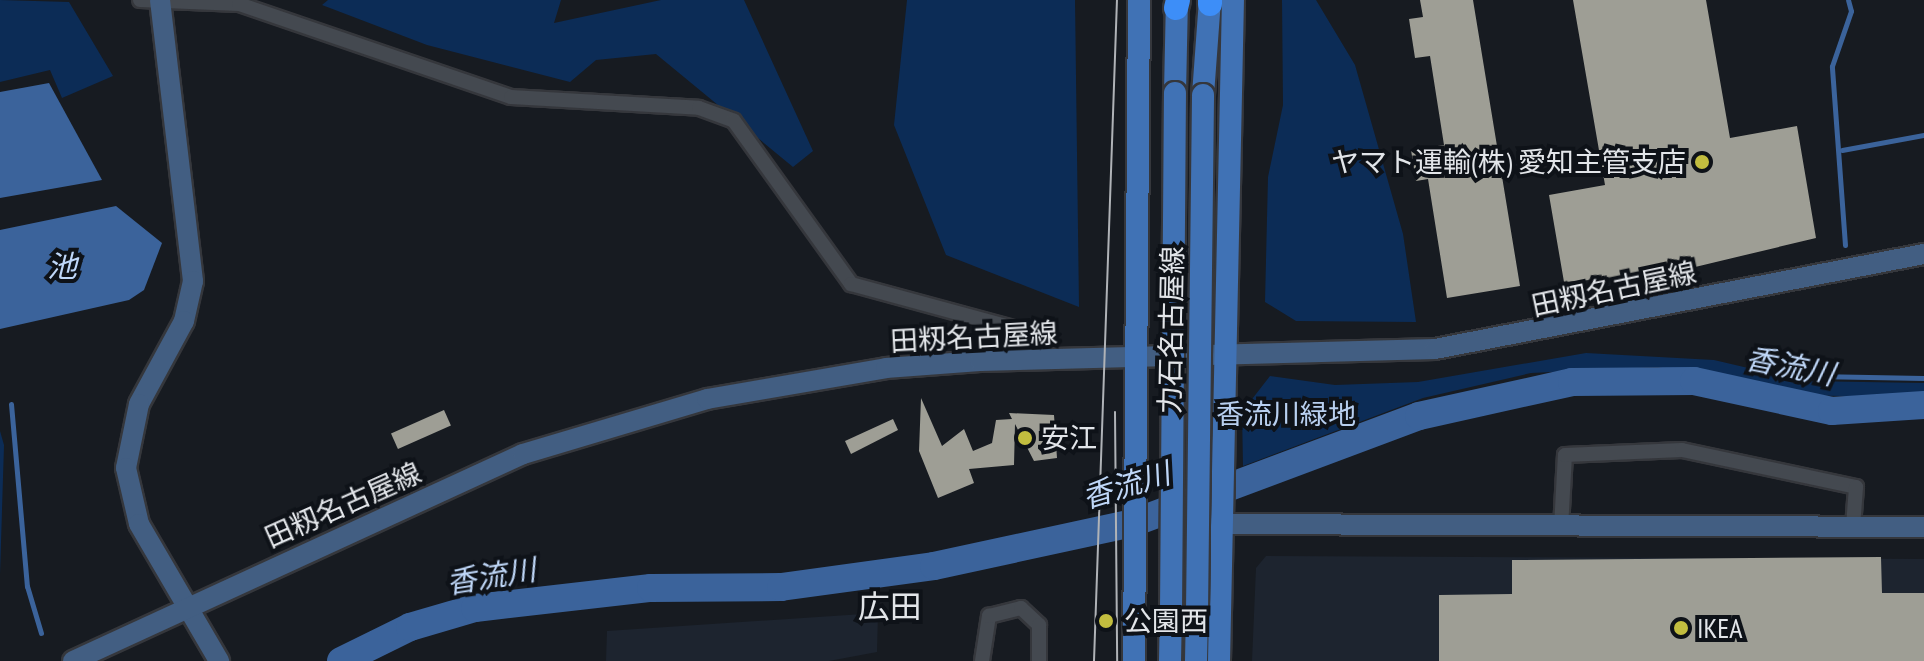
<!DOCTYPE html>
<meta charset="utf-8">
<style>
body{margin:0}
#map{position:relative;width:1924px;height:661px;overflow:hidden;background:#171b21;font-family:"PT Sans Narrow","Noto Sans JP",sans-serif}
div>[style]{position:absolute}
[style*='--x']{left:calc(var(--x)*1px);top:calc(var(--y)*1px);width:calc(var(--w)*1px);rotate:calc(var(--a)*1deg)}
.built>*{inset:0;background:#1d242f}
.green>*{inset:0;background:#0c2c56}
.water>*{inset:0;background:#3b639b}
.stream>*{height:5px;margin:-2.5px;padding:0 2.5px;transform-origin:2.5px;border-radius:2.5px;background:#3b639b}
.river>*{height:28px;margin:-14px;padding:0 14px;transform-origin:14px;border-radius:14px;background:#3b639b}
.building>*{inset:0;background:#9e9e95;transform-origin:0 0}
.roads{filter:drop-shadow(2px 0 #35373c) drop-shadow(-2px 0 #35373c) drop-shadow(0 2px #35373c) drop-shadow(0 -2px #35373c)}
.street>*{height:14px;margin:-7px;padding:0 7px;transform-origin:7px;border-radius:7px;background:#444950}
.secondary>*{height:20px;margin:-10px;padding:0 10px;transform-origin:10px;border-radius:10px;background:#425e82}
.primary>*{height:22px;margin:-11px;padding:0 11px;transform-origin:11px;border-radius:11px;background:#4072b5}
.highway>*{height:24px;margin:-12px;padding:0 12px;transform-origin:12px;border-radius:12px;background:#3d8ef8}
.tram>*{height:2px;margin:-1px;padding:0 1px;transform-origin:1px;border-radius:1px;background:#b0b3b7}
.bridges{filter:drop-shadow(2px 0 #35373c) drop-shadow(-2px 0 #35373c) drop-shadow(0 2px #35373c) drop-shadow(0 -2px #35373c)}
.primary-bridge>*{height:22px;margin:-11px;padding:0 11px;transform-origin:11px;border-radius:11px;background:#4072b5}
.dots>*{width:22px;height:22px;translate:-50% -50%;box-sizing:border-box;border:4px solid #0e1218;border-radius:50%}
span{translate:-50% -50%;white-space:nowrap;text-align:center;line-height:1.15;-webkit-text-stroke:8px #0e1218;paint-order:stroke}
.poi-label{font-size:28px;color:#e2e5e9}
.right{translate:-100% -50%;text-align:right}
.left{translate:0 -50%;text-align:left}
.street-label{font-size:28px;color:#e2e5e9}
.park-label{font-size:28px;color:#b8cfef}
.water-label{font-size:30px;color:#bfd7f8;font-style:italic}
.quarter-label{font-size:32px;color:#e2e5e9}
</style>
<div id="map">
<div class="built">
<div style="clip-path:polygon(1266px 556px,1924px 559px,1924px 661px,1252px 661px,1256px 568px)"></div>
<div style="clip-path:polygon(878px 613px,877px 652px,829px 661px,606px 661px,607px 631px)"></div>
</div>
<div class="green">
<div style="clip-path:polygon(0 0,69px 2px,113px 76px,62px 98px,50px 70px,0 82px)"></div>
<div style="clip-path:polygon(328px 0,561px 0,554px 23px,661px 0,744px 0,813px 151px,793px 167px,656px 54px,596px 60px,570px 82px,427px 45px,322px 5px)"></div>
<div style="clip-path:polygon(907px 0,1075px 0,1079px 307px,946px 255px,894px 125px)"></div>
<div style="clip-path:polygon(1282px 0,1316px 0,1355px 65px,1403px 234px,1416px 322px,1296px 321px,1265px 302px,1268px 177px,1283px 105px)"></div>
<div style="clip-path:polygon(1586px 353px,1714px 360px,1803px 381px,1924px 383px,1924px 398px,1799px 395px,1658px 367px,1531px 373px,1423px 398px,1243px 466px,1242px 412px,1270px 376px,1335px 385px,1418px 382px)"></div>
<div style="clip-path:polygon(0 431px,4px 445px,0 575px)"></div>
</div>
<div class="water">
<div style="clip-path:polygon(49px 83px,102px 180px,0 198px,0 92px)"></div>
<div style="clip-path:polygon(116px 206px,162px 243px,144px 290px,129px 300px,0 329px,0 230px)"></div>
</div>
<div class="stream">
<div style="--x:1842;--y:150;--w:83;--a:-10.4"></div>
<div style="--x:1845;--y:245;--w:179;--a:-94.2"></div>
<div style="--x:1832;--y:66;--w:58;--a:-70.9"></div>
<div style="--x:1851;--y:11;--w:11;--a:-105"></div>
<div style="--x:1814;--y:376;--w:110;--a:1"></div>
<div style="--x:11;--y:404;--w:183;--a:85"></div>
<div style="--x:27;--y:586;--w:49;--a:73.4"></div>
</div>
<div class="river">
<div style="--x:341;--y:661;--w:77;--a:-26.2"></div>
<div style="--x:410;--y:627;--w:68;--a:-16.3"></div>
<div style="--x:475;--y:608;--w:177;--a:-6.5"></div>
<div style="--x:651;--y:588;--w:130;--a:-0.4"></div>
<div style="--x:781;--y:587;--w:154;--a:-7.8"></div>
<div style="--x:934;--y:566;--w:204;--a:-12.2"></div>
<div style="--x:1133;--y:523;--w:305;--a:-20.5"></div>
<div style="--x:1419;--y:416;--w:157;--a:-12.5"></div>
<div style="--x:1572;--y:382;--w:122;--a:-0.5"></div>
<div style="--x:1694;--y:381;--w:141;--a:12.3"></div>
<div style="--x:1832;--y:411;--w:92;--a:-3.7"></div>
</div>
<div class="building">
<div style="clip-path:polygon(1420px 0,1473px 0,1520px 286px,1447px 298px,1428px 179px,1416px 181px,1411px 150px,1444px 145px,1430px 56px,1415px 58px,1409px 19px,1423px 17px)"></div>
<div style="clip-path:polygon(1573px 0,1706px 0,1730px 138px,1797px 126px,1816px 238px,1666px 274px,1564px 282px,1549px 195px,1605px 185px)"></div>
<div style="clip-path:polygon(921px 398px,942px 446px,964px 429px,973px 451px,992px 443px,996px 420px,1012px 419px,1009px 413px,1054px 415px,1057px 458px,1034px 461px,1015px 424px,1014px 465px,969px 469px,974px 483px,938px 498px,919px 451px)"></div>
<div style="left:444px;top:410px;width:17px;height:58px;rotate:66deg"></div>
<div style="clip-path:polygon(893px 419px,898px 430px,851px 454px,845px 441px)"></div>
<div style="clip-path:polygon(1881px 557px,1882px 593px,1924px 593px,1924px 661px,1439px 661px,1439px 595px,1512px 594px,1512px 560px)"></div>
</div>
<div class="roads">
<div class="street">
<div style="--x:140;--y:0;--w:99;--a:2.3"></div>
<div style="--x:239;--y:4;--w:287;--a:18.9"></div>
<div style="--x:511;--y:97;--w:188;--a:3.3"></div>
<div style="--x:699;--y:108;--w:37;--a:20"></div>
<div style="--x:734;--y:121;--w:201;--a:54.3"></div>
<div style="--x:851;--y:284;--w:195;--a:15.2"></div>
<div style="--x:1039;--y:335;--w:26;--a:79"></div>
<div style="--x:1561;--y:528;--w:73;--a:-86.9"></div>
<div style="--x:1565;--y:455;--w:117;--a:-2.4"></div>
<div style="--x:1682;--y:450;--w:178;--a:12"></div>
<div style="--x:1856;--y:487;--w:40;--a:94.3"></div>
<div style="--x:982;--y:661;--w:46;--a:-81.2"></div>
<div style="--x:989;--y:616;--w:33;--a:-14"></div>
<div style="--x:1021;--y:608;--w:25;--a:43"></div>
<div style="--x:1039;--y:625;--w:36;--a:90"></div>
</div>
<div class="secondary">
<div style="--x:160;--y:0;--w:283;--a:83.3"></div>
<div style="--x:193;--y:281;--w:41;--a:102.7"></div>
<div style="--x:184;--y:321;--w:94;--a:118.5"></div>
<div style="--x:139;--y:404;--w:65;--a:101.5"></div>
<div style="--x:126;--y:468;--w:57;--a:76.9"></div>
<div style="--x:139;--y:524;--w:159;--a:59.7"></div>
<div style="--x:1220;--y:524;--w:704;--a:0.24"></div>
<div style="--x:73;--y:661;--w:495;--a:-24.7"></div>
<div style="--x:523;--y:454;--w:192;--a:-16.6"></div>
<div style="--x:707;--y:399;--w:182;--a:-9.8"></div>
<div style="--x:886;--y:368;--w:94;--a:-4.3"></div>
<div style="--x:980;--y:361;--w:455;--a:-1.5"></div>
<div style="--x:1435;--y:349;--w:498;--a:-11"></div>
</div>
<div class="primary">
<div style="--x:1175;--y:93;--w:93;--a:-88.8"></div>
<div style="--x:1203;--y:95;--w:95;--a:-85.8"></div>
<div style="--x:1134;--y:661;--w:661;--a:-89.57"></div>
<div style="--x:1170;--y:661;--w:50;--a:-88.9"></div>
<div style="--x:1196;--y:661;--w:50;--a:-88.9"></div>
<div style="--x:1219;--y:661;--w:661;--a:-88.79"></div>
</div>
<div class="highway">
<div style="--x:1210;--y:0;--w:4;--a:90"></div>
<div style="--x:1176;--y:8;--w:8;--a:-76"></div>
</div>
</div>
<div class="tram">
<div style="--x:1115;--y:412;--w:249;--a:89.5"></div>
<div style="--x:1094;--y:661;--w:661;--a:-88.01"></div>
</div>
<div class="bridges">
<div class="primary-bridge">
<div style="--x:1171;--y:611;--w:518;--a:-89.56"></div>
<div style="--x:1197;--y:611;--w:516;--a:-89.33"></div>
</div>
</div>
<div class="dots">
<div style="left:1702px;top:162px;background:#c2bd3f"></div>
<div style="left:1025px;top:438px;background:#c2bd3f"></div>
<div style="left:1106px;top:621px;background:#c2bd3f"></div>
<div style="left:1681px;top:628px;background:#c2bd3f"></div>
</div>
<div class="poi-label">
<span class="right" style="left:1686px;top:162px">ヤマト運輸(株) 愛知主管支店</span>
<span class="left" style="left:1041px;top:438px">安江</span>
<span class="left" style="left:1124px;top:621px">公園西</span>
<span class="left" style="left:1697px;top:628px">IKEA</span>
</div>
<div class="street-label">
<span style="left:1614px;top:289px;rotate:-12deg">田籾名古屋線</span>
<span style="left:1171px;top:330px;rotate:-89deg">力石名古屋線</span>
<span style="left:974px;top:337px;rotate:-3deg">田籾名古屋線</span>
<span style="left:343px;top:505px;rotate:-24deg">田籾名古屋線</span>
</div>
<div class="park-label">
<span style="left:1286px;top:414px">香流川緑地</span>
</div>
<div class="water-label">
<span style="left:62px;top:266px">池</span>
<span style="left:1790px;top:366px;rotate:11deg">香流川</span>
<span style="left:1126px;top:485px;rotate:-17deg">香流川</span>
<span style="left:491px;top:576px;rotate:-9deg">香流川</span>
</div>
<div class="quarter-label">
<span style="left:890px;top:606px">広田</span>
</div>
</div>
